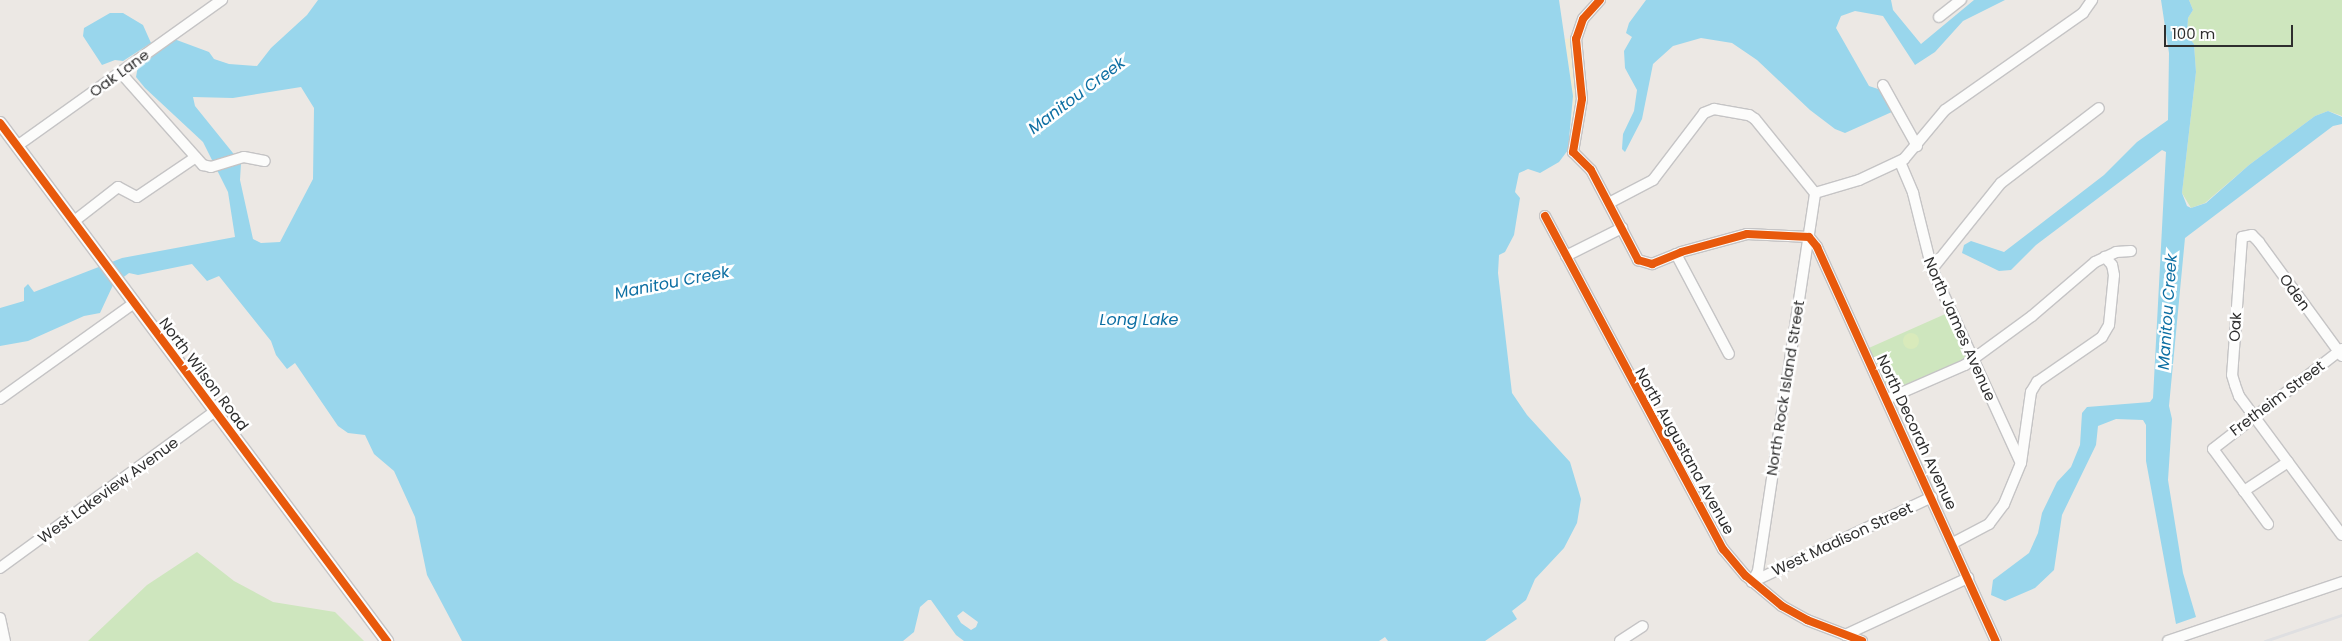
<!DOCTYPE html>
<style>
body{margin:0}
#map{position:relative;width:2342px;height:641px;overflow:hidden;background:#ece8e4;font-family:Poppins,sans-serif}
div>[style]{position:absolute}
[style*='--x']{left:calc(var(--x)*1px);top:calc(var(--y)*1px);width:calc(var(--w)*1px);rotate:calc(var(--a)*1deg)}
.green>*{inset:0;background:#cee6be;transform-origin:0 0}
.sand>*{inset:0;background:#f0ead3}
.pitch>*{inset:0;background:#d9eabb}
.round{border-radius:50%}
.water>*{inset:0;background:#99d6ec}
.roads{filter:drop-shadow(1px 0 #c5c4c5) drop-shadow(-1px 0 #c5c4c5) drop-shadow(0 1px #c5c4c5) drop-shadow(0 -1px #c5c4c5)}
.minor>*{height:10px;margin:-5px;padding:0 5px;transform-origin:5px;border-radius:5px;background:#fcfcfb}
.tertiary>*{height:12px;margin:-6px;padding:0 6px;transform-origin:6px;border-radius:6px;background:#fcfcfb}
.rail>*{height:2.5px;margin:-1.25px;padding:0 1.25px;transform-origin:1.25px;border-radius:1.25px;background:#dfdfe1}
.cycleway>*{height:8px;margin:-4px;padding:0 4px;transform-origin:4px;border-radius:4px;background:#e8590c}
span{translate:-50% -50%;white-space:nowrap;text-align:center;line-height:1.15;-webkit-text-stroke:5px #fff;paint-order:stroke}
.street-label{font-size:15px;color:#2e2e2e}
.water-label{font-size:16px;color:#0d6fa3;font-style:italic}
.scale{position:absolute;left:2164px;top:25px;width:129px;height:22px;box-sizing:border-box;border:2px solid #2e2e2e;border-top:0;padding-left:6px;font-size:15px;line-height:18px;white-space:nowrap;color:#2e2e2e;-webkit-text-stroke:4px #fff;paint-order:stroke}
</style>
<div id="map">
<div class="green">
<div style="clip-path:polygon(2189px 0,2342px 0,2342px 116px,2328px 111px,2315px 116px,2249px 165px,2205px 203px,2191px 208px,2182px 193px,2196px 72px,2194px 44px,2187px 35px,2188px 18px,2193px 10px)"></div>
<div style="left:1952px;top:311px;width:52px;height:96px;rotate:66deg"></div>
<div style="clip-path:polygon(197px 552px,234px 581px,273px 602px,335px 612px,364px 641px,88px 641px,147px 585px)"></div>
</div>
<div class="sand">
<div style="clip-path:polygon(1577px 37px,1582px 99px,1572px 134px,1573px 96px,1565px 39px)"></div>
</div>
<div class="pitch">
<div class="round" style="left:1903px;top:333px;width:16px;height:16px"></div>
</div>
<div class="water">
<div style="clip-path:polygon(evenodd,318px 0,1559px 0,1573px 96px,1568px 150px,1559px 162px,1540px 173px,1528px 169px,1519px 173px,1515px 192px,1520px 198px,1514px 235px,1505px 252px,1499px 255px,1498px 273px,1512px 393px,1527px 415px,1570px 462px,1581px 499px,1577px 523px,1564px 548px,1535px 579px,1526px 600px,1512px 611px,1517px 619px,1485px 641px,1388px 641px,1385px 637px,1379px 641px,964px 641px,956px 635px,931px 600px,928px 600px,920px 607px,914px 632px,903px 641px,462px 641px,427px 575px,415px 517px,394px 471px,374px 454px,365px 435px,348px 433px,338px 426px,295px 363px,287px 369px,276px 355px,271px 341px,219px 276px,207px 281px,192px 264px,138px 275px,129px 273px,113px 285px,100px 313px,84px 316px,28px 341px,0 346px,0 308px,24px 301px,24px 288px,28px 284px,34px 292px,122px 258px,235px 237px,228px 192px,203px 142px,145px 88px,136px 77px,138px 66px,174px 39px,209px 52px,214px 59px,229px 64px,257px 66px,271px 48px,307px 15px,318px 0,301px 87px,314px 108px,313px 179px,280px 242px,261px 243px,253px 239px,240px 180px,241px 163px,195px 106px,193px 97px,233px 98px,301px 87px,318px 0,963px 611px,978px 622px,976px 627px,971px 630px,961px 623px,957px 616px,963px 611px)"></div>
<div style="clip-path:polygon(1646px 0,1891px 0,1893px 10px,1921px 44px,1974px 0,2005px 0,1963px 21px,1935px 52px,1915px 65px,1883px 16px,1855px 11px,1841px 16px,1836px 28px,1869px 86px,1884px 91px,1894px 111px,1845px 133px,1835px 129px,1810px 110px,1757px 60px,1732px 43px,1701px 38px,1673px 46px,1653px 64px,1642px 119px,1625px 152px,1622px 149px,1623px 134px,1634px 111px,1637px 90px,1625px 68px,1624px 51px,1632px 37px,1626px 33px,1629px 23px)"></div>
<div style="clip-path:polygon(2161px 0,2189px 0,2193px 10px,2188px 18px,2187px 35px,2194px 44px,2196px 72px,2182px 193px,2187px 206px,2191px 208px,2206px 203px,2249px 165px,2315px 116px,2328px 111px,2342px 117px,2342px 124px,2333px 126px,2185px 238px,2169px 406px,2172px 419px,2168px 480px,2183px 573px,2196px 617px,2176px 624px,2146px 461px,2146px 425px,2143px 420px,2116px 419px,2098px 426px,2096px 445px,2062px 515px,2054px 570px,2035px 588px,2005px 601px,1991px 595px,1993px 580px,2029px 553px,2038px 533px,2042px 513px,2057px 482px,2071px 467px,2080px 445px,2082px 413px,2087px 407px,2150px 402px,2153px 398px,2166px 152px,2162px 150px,2036px 245px,2011px 270px,1999px 271px,1962px 253px,1964px 245px,1971px 241px,2004px 252px,2104px 175px,2137px 142px,2168px 120px,2169px 53px)"></div>
<div style="clip-path:polygon(110px 13px,123px 13px,143px 25px,151px 43px,123px 61px,115px 60px,102px 65px,83px 36px,84px 28px)"></div>
</div>
<div class="roads">
<div class="minor">
<div style="--x:1600;--y:0;--w:25;--a:132"></div>
<div style="--x:1583;--y:19;--w:21;--a:109"></div>
<div style="--x:1576;--y:39;--w:60;--a:84.3"></div>
<div style="--x:1582;--y:99;--w:54;--a:99.6"></div>
<div style="--x:1573;--y:152;--w:25;--a:45"></div>
<div style="--x:1591;--y:170;--w:102;--a:62.4"></div>
<div style="--x:1638;--y:260;--w:15;--a:16"></div>
<div style="--x:1652;--y:264;--w:31;--a:-22"></div>
<div style="--x:1681;--y:252;--w:68;--a:-15.3"></div>
<div style="--x:1747;--y:234;--w:62;--a:2.8"></div>
<div style="--x:1809;--y:237;--w:13;--a:51"></div>
<div style="--x:1817;--y:247;--w:433;--a:65.6"></div>
<div style="--x:1939;--y:17;--w:28;--a:-38"></div>
<div style="--x:120;--y:72;--w:125;--a:48.3"></div>
<div style="--x:203;--y:165;--w:8;--a:14"></div>
<div style="--x:211;--y:167;--w:34;--a:-17"></div>
<div style="--x:244;--y:157;--w:21;--a:11"></div>
<div style="--x:1883;--y:85;--w:70;--a:60.9"></div>
<div style="--x:17;--y:146;--w:252;--a:-35.5"></div>
<div style="--x:1900;--y:162;--w:34;--a:67"></div>
<div style="--x:1913;--y:193;--w:78;--a:76"></div>
<div style="--x:1932;--y:269;--w:213;--a:65.4"></div>
<div style="--x:1815;--y:193;--w:46;--a:-16.5"></div>
<div style="--x:1859;--y:180;--w:50;--a:-25"></div>
<div style="--x:1904;--y:159;--w:64;--a:-50.1"></div>
<div style="--x:1945;--y:110;--w:169;--a:-35.1"></div>
<div style="--x:2083;--y:13;--w:16;--a:-55"></div>
<div style="--x:1609;--y:203;--w:50;--a:-27.6"></div>
<div style="--x:1653;--y:180;--w:84;--a:-52.7"></div>
<div style="--x:1704;--y:113;--w:11;--a:-22"></div>
<div style="--x:1714;--y:109;--w:36;--a:10"></div>
<div style="--x:1749;--y:115;--w:7;--a:34"></div>
<div style="--x:1755;--y:119;--w:95;--a:51"></div>
<div style="--x:1545;--y:216;--w:378;--a:61.9"></div>
<div style="--x:1723;--y:549;--w:35;--a:50"></div>
<div style="--x:1746;--y:576;--w:47;--a:39.8"></div>
<div style="--x:1782;--y:606;--w:29;--a:29"></div>
<div style="--x:1807;--y:620;--w:59;--a:20.9"></div>
<div style="--x:73;--y:222;--w:57;--a:-37.9"></div>
<div style="--x:118;--y:187;--w:21;--a:28"></div>
<div style="--x:137;--y:197;--w:71;--a:-34.1"></div>
<div style="--x:1676;--y:254;--w:113;--a:62.1"></div>
<div style="--x:1566;--y:256;--w:63;--a:-26.6"></div>
<div style="--x:1932;--y:269;--w:110;--a:-51.3"></div>
<div style="--x:2001;--y:183;--w:123;--a:-37.4"></div>
<div style="--x:2342;--y:356;--w:141;--a:-126.1"></div>
<div style="--x:2259;--y:242;--w:10;--a:-135"></div>
<div style="--x:2252;--y:235;--w:10;--a:169"></div>
<div style="--x:2242;--y:237;--w:138;--a:94.1"></div>
<div style="--x:2232;--y:375;--w:10;--a:73"></div>
<div style="--x:2235;--y:385;--w:12;--a:70"></div>
<div style="--x:2239;--y:396;--w:173;--a:53.5"></div>
<div style="--x:0;--y:399;--w:165;--a:-35.6"></div>
<div style="--x:1887;--y:399;--w:85;--a:-23.6"></div>
<div style="--x:1965;--y:365;--w:83;--a:-36.2"></div>
<div style="--x:2032;--y:316;--w:83;--a:-40.6"></div>
<div style="--x:2095;--y:262;--w:23;--a:-25"></div>
<div style="--x:2116;--y:252;--w:15;--a:-4"></div>
<div style="--x:2288;--y:462;--w:53;--a:146.6"></div>
<div style="--x:2244;--y:491;--w:52;--a:-126.4"></div>
<div style="--x:2213;--y:449;--w:163;--a:-37.8"></div>
<div style="--x:2244;--y:491;--w:41;--a:54"></div>
<div style="--x:1953;--y:543;--w:41;--a:-27.8"></div>
<div style="--x:1989;--y:524;--w:25;--a:-53"></div>
<div style="--x:2004;--y:504;--w:44;--a:-67.5"></div>
<div style="--x:2021;--y:463;--w:72;--a:-82"></div>
<div style="--x:2031;--y:392;--w:12;--a:-59"></div>
<div style="--x:2037;--y:382;--w:79;--a:-34.7"></div>
<div style="--x:2102;--y:337;--w:14;--a:-60"></div>
<div style="--x:2109;--y:325;--w:50;--a:-84.3"></div>
<div style="--x:2114;--y:275;--w:10;--a:-101"></div>
<div style="--x:2112;--y:265;--w:11;--a:-131"></div>
<div style="--x:0;--y:568;--w:266;--a:-36.1"></div>
<div style="--x:1752;--y:582;--w:13;--a:-61"></div>
<div style="--x:1758;--y:571;--w:382;--a:-81.4"></div>
<div style="--x:1752;--y:582;--w:199;--a:-25.3"></div>
<div style="--x:0;--y:618;--w:24;--a:78"></div>
<div style="--x:1845;--y:635;--w:136;--a:-24.9"></div>
<div style="--x:1620;--y:641;--w:27;--a:-33"></div>
<div style="--x:2168;--y:641;--w:184;--a:-18.7"></div>
</div>
<div class="tertiary">
<div style="--x:0;--y:123;--w:647;--a:53.24"></div>
</div>
</div>
<div class="rail">
<div style="--x:2265;--y:641;--w:81;--a:-18.7"></div>
</div>
<div class="cycleway">
<div style="--x:1600;--y:0;--w:25;--a:132"></div>
<div style="--x:1583;--y:19;--w:21;--a:109"></div>
<div style="--x:1576;--y:39;--w:60;--a:84.3"></div>
<div style="--x:1582;--y:99;--w:54;--a:99.6"></div>
<div style="--x:1573;--y:152;--w:25;--a:45"></div>
<div style="--x:1591;--y:170;--w:102;--a:62.4"></div>
<div style="--x:1638;--y:260;--w:15;--a:16"></div>
<div style="--x:1652;--y:264;--w:31;--a:-22"></div>
<div style="--x:1681;--y:252;--w:68;--a:-15.3"></div>
<div style="--x:1747;--y:234;--w:62;--a:2.8"></div>
<div style="--x:1809;--y:237;--w:13;--a:51"></div>
<div style="--x:1817;--y:247;--w:433;--a:65.6"></div>
<div style="--x:0;--y:123;--w:647;--a:53.24"></div>
<div style="--x:1545;--y:216;--w:378;--a:61.9"></div>
<div style="--x:1723;--y:549;--w:35;--a:50"></div>
<div style="--x:1746;--y:576;--w:47;--a:39.8"></div>
<div style="--x:1782;--y:606;--w:29;--a:29"></div>
<div style="--x:1807;--y:620;--w:59;--a:20.9"></div>
</div>
<div class="street-label">
<span style="left:119px;top:73px;rotate:-36deg">Oak Lane</span>
<span style="left:2295px;top:292px;rotate:54deg">Oden</span>
<span style="left:2235px;top:327px;rotate:-87deg">Oak</span>
<span style="left:1960px;top:329px;rotate:66deg">North James Avenue</span>
<span style="left:204px;top:374px;rotate:53deg">North Wilson Road</span>
<span style="left:1785px;top:388px;rotate:-81deg">North Rock Island Street</span>
<span style="left:2277px;top:398px;rotate:-37deg">Fretheim Street</span>
<span style="left:1917px;top:432px;rotate:65deg">North Decorah Avenue</span>
<span style="left:1685px;top:451px;rotate:61deg">North Augustana Avenue</span>
<span style="left:108px;top:490px;rotate:-36deg">West Lakeview Avenue</span>
<span style="left:1842px;top:539px;rotate:-25deg">West Madison Street</span>
</div>
<div class="water-label">
<span style="left:1077px;top:96px;rotate:-37deg">Manitou Creek</span>
<span style="left:672px;top:283px;rotate:-11deg">Manitou Creek</span>
<span style="left:2168px;top:312px;rotate:-86deg">Manitou Creek</span>
<span style="left:1139px;top:320px">Long Lake</span>
</div>
<div class="scale">100 m</div>
</div>
